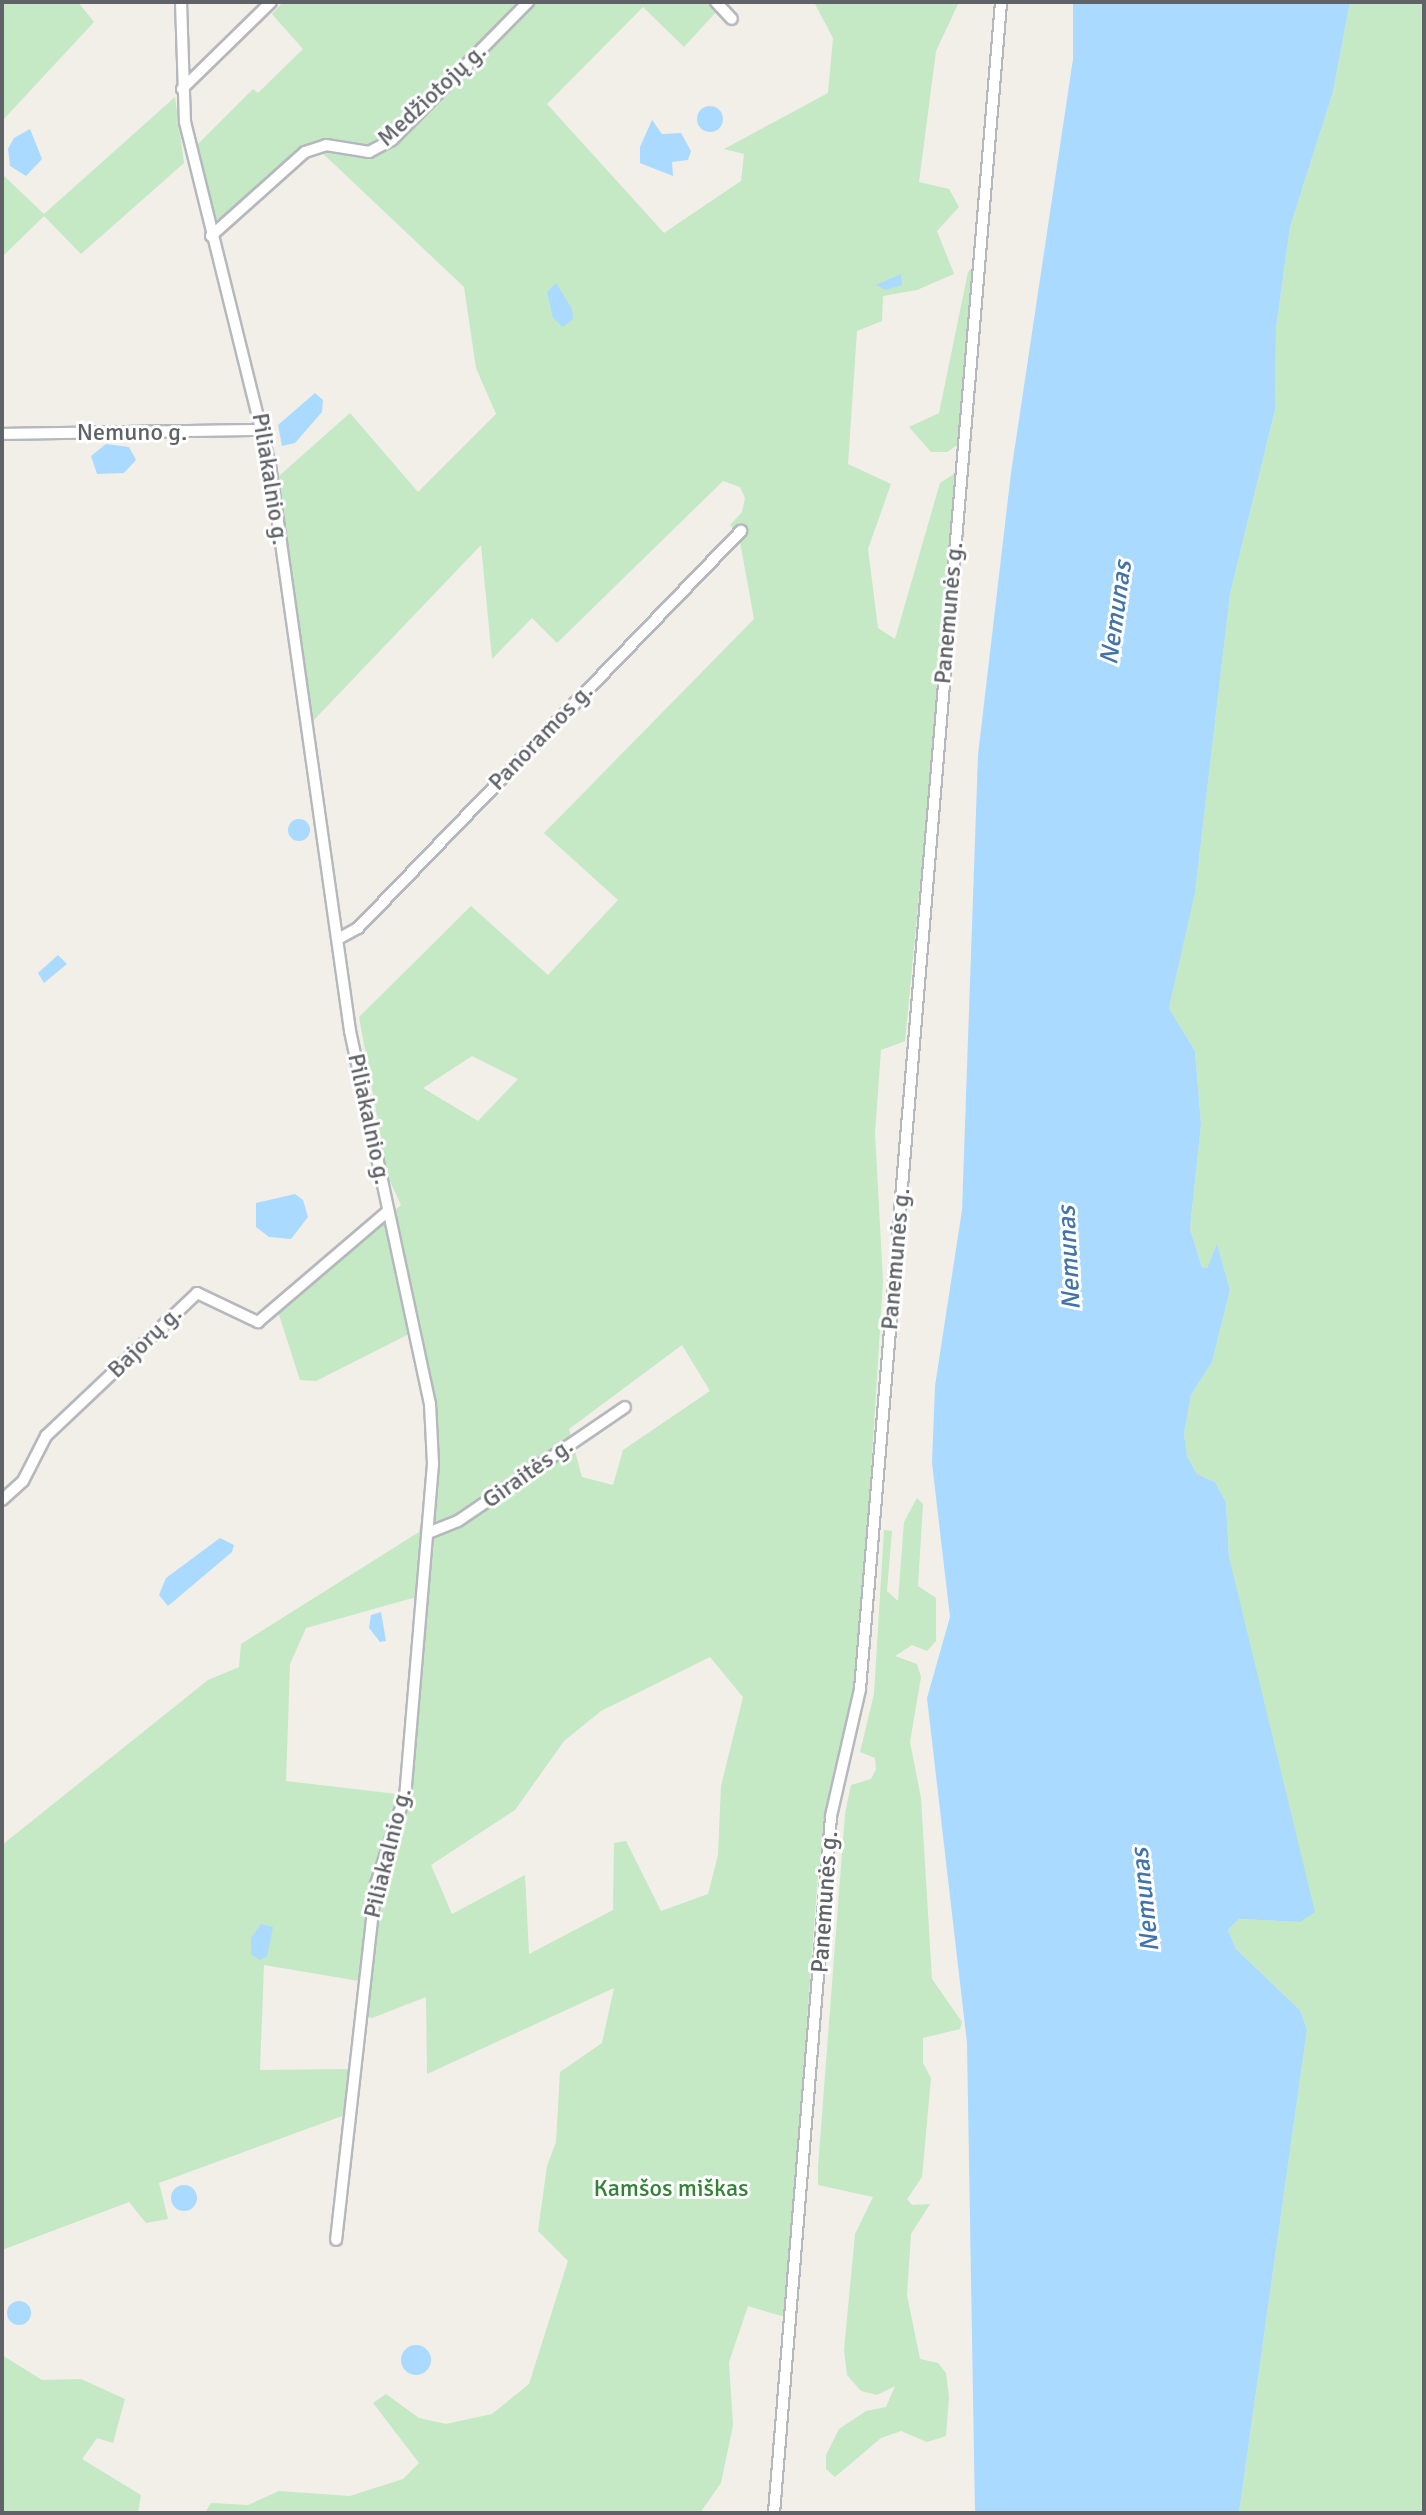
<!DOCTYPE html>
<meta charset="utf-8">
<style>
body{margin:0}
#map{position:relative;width:1426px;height:2515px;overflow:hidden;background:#f1efe8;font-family:Signika,sans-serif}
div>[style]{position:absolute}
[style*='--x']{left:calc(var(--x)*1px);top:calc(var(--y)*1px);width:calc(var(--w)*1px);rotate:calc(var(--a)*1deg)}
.green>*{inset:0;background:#c5e8c5}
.water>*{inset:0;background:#aadaff}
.round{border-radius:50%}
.roads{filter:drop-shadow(2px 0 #b5b8bc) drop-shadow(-2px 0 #b5b8bc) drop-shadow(0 2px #b5b8bc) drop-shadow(0 -2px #b5b8bc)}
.minor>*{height:10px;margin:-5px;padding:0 5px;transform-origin:5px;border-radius:5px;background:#fff}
span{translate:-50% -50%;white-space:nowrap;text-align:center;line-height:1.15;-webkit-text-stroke:6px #fff;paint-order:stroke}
.street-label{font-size:24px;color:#5f6368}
.park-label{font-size:24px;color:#348238}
.water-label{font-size:26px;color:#4174aa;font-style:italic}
.frame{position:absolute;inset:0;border:4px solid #5f6368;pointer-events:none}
</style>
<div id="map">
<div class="green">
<div style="clip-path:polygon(2px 2px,78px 2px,94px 22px,2px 121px)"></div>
<div style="clip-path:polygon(evenodd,283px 2px,708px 2px,717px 11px,684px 47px,643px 7px,547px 104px,664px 233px,741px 181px,744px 154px,724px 149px,828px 93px,833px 38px,814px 2px,959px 2px,936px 51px,919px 182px,949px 189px,959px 207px,937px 231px,954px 274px,917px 290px,883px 296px,882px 321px,857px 331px,848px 464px,891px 484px,868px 549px,878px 628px,895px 639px,940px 483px,960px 470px,905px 1041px,881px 1050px,875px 1133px,883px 1281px,858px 1679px,818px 1874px,785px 2317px,748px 2306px,729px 2362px,733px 2425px,721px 2483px,700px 2513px,205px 2513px,211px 2503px,248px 2505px,279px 2491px,350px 2496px,403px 2479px,419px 2463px,373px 2403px,386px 2394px,419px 2418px,446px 2424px,492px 2414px,529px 2384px,568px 2261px,538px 2231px,547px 2166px,556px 2142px,560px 2072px,602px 2043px,614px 1988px,427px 2074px,426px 1997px,372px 2018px,362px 2016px,365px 1982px,264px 1965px,260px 2070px,350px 2069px,345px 2115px,159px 2183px,168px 2219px,146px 2223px,129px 2202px,2px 2250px,2px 1845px,208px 1680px,239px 1667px,241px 1644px,419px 1532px,428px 1481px,427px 1407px,413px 1332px,316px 1381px,300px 1380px,278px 1312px,401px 1205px,388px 1177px,359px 1017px,471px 906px,548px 975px,618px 900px,544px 833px,754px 619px,739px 536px,730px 525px,742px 512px,745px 498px,740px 487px,723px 481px,557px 643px,532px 618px,492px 659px,481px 545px,311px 723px,279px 476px,350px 413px,418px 492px,496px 414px,476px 368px,464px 287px,316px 147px,302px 145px,225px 221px,215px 218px,196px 146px,253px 89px,258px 93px,303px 49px,272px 14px,283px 2px,472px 1056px,518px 1079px,478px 1121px,423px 1088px,472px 1056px,283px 2px,682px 1345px,710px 1391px,623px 1450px,613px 1485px,582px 1477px,569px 1429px,682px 1345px,283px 2px,427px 1594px,405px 1795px,286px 1781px,290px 1664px,306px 1628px,427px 1594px,283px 2px,710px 1657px,743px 1697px,721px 1786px,718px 1855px,708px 1894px,661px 1911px,626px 1841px,614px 1843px,613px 1910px,529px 1954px,525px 1875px,452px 1914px,431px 1865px,515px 1810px,564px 1741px,601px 1711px,710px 1657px)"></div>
<div style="clip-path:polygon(1350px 2px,1424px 2px,1424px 2513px,1239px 2513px,1307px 2030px,1300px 2010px,1236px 1949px,1228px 1930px,1239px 1919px,1300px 1922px,1229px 1557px,1226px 1502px,1215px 1482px,1197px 1474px,1187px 1456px,1184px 1434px,1191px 1395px,1212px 1362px,1230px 1290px,1217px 1245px,1207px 1268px,1202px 1267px,1190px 1229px,1201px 1124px,1195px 1051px,1169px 1008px,1195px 892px,1230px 594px,1275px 410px,1276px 328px,1290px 227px,1333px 92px)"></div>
<div style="clip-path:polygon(175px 97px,184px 163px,81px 254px,44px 216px,2px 257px,2px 174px,44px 214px)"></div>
<div style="clip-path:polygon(974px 266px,962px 442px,947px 452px,931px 452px,909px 427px,939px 413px,968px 272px)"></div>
<div style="clip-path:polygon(917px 1498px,923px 1504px,918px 1586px,936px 1598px,936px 1641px,927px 1651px,912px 1645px,895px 1656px,917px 1664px,921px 1677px,910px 1742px,921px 1798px,932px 1979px,962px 2022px,960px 2029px,923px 2038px,923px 2063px,931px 2078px,922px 2177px,907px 2199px,912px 2205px,930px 2204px,911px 2234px,907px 2295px,920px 2359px,938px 2363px,946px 2373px,949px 2397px,946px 2436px,927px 2442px,901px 2431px,881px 2438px,835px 2477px,826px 2469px,826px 2455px,839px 2429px,866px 2411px,886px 2407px,895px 2386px,877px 2395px,861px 2391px,847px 2375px,844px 2350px,855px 2234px,873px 2197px,818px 2185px,818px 2167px,845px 1814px,851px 1785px,871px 1779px,876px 1769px,875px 1758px,860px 1752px,874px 1694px,884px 1530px,892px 1531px,887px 1591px,898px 1601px,904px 1522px)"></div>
<div style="clip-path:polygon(2px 2355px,42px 2380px,81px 2379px,125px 2399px,113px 2443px,97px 2438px,82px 2459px,141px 2495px,138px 2513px,2px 2513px)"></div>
</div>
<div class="water">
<div style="clip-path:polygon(1073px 2px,1350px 2px,1333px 92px,1290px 227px,1276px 328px,1275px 410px,1230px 594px,1195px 893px,1169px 1008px,1195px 1051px,1201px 1124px,1190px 1229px,1202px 1267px,1207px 1268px,1217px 1244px,1230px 1290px,1212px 1362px,1191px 1395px,1184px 1434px,1187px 1456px,1197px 1474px,1215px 1482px,1226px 1502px,1229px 1557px,1315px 1912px,1300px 1922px,1239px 1919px,1228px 1930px,1236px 1949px,1300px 2010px,1307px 2030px,1239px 2513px,975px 2513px,967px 2043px,927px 1698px,950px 1617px,932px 1463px,935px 1386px,962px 1210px,978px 755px,1011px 473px,1073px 59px)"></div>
<div class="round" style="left:697px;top:106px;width:26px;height:26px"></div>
<div style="clip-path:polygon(652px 120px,662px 134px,681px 133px,691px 151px,688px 160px,672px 162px,673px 176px,640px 163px,640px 147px)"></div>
<div style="clip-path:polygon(30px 129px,42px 159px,26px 176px,10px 166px,8px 149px,14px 138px)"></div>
<div style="clip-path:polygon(901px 274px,902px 285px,886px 290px,876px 285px)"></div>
<div style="clip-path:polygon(556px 283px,572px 309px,573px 319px,563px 327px,553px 318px,547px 292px)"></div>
<div style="clip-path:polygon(315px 393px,323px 400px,322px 412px,295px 443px,282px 446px,278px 425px)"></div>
<div style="clip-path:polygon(106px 444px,129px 447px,136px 460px,124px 473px,97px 474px,91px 456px)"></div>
<div class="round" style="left:288px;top:819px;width:22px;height:22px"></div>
<div style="clip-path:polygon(58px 955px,67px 964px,44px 983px,38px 973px)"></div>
<div style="clip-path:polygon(295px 1194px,303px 1200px,308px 1217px,291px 1239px,269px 1237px,256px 1227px,256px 1203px)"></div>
<div style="clip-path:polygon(220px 1538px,234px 1545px,232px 1552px,168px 1606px,159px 1595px,166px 1578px)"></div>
<div style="clip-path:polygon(381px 1612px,386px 1641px,380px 1642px,369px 1628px,371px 1615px)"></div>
<div style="clip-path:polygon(261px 1924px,273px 1927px,267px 1956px,260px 1960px,251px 1954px,251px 1938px)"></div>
<div class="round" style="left:171px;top:2185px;width:26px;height:26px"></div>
<div class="round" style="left:7px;top:2301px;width:24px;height:24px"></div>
<div class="round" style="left:401px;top:2345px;width:30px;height:30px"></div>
</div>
<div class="roads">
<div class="minor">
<div style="--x:181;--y:2;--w:120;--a:88.1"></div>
<div style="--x:185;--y:122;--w:353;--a:76.1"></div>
<div style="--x:270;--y:465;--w:572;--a:81.95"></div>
<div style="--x:350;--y:1031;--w:381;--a:77.9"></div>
<div style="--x:430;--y:1404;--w:60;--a:87.1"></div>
<div style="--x:433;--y:1464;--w:332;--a:94.8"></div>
<div style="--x:405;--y:1795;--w:94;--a:108"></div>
<div style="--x:376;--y:1884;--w:358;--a:96.4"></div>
<div style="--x:716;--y:2;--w:23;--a:47"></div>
<div style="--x:182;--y:89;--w:124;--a:-44.3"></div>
<div style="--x:211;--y:236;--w:126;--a:-41.8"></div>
<div style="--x:305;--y:152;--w:22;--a:-18"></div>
<div style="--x:326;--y:145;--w:44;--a:9.2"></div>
<div style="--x:369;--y:152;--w:26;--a:-28"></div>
<div style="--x:392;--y:140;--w:194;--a:-45.4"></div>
<div style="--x:2;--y:434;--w:261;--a:-0.9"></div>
<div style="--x:338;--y:939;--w:23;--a:-29"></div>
<div style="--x:358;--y:928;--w:552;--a:-46.03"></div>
<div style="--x:2;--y:1500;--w:28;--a:-42"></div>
<div style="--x:23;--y:1481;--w:51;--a:-62.9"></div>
<div style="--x:46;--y:1436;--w:208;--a:-43.4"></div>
<div style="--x:197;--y:1293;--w:68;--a:25.4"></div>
<div style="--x:258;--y:1322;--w:171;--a:-40.5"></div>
<div style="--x:428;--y:1533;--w:32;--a:-22"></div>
<div style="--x:458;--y:1521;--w:202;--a:-34.3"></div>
<div style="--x:774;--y:2513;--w:699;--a:-85.32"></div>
<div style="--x:831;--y:1816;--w:130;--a:-77.1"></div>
<div style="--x:860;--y:1689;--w:1693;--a:-85.22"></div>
</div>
</div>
<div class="street-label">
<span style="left:432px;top:95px;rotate:-43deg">Medžiotojų g.</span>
<span style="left:132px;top:433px">Nemuno g.</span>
<span style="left:270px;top:479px;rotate:81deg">Piliakalnio g.</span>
<span style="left:949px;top:613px;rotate:-85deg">Panemunės g.</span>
<span style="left:541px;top:737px;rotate:-46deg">Panoramos g.</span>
<span style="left:369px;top:1119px;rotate:78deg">Piliakalnio g.</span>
<span style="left:896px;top:1259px;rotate:-85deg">Panemunės g.</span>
<span style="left:145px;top:1342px;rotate:-44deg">Bajorų g.</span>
<span style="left:528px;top:1473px;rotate:-35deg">Giraitės g.</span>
<span style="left:388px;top:1853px;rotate:-76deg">Piliakalnio g.</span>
<span style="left:825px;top:1902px;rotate:-86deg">Panemunės g.</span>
</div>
<div class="park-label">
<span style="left:671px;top:2189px">Kamšos miškas</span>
</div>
<div class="water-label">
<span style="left:1117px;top:613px;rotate:-82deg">Nemunas</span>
<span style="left:1070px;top:1258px;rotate:-93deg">Nemunas</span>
<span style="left:1146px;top:1900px;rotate:-96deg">Nemunas</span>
</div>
<div class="frame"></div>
</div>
